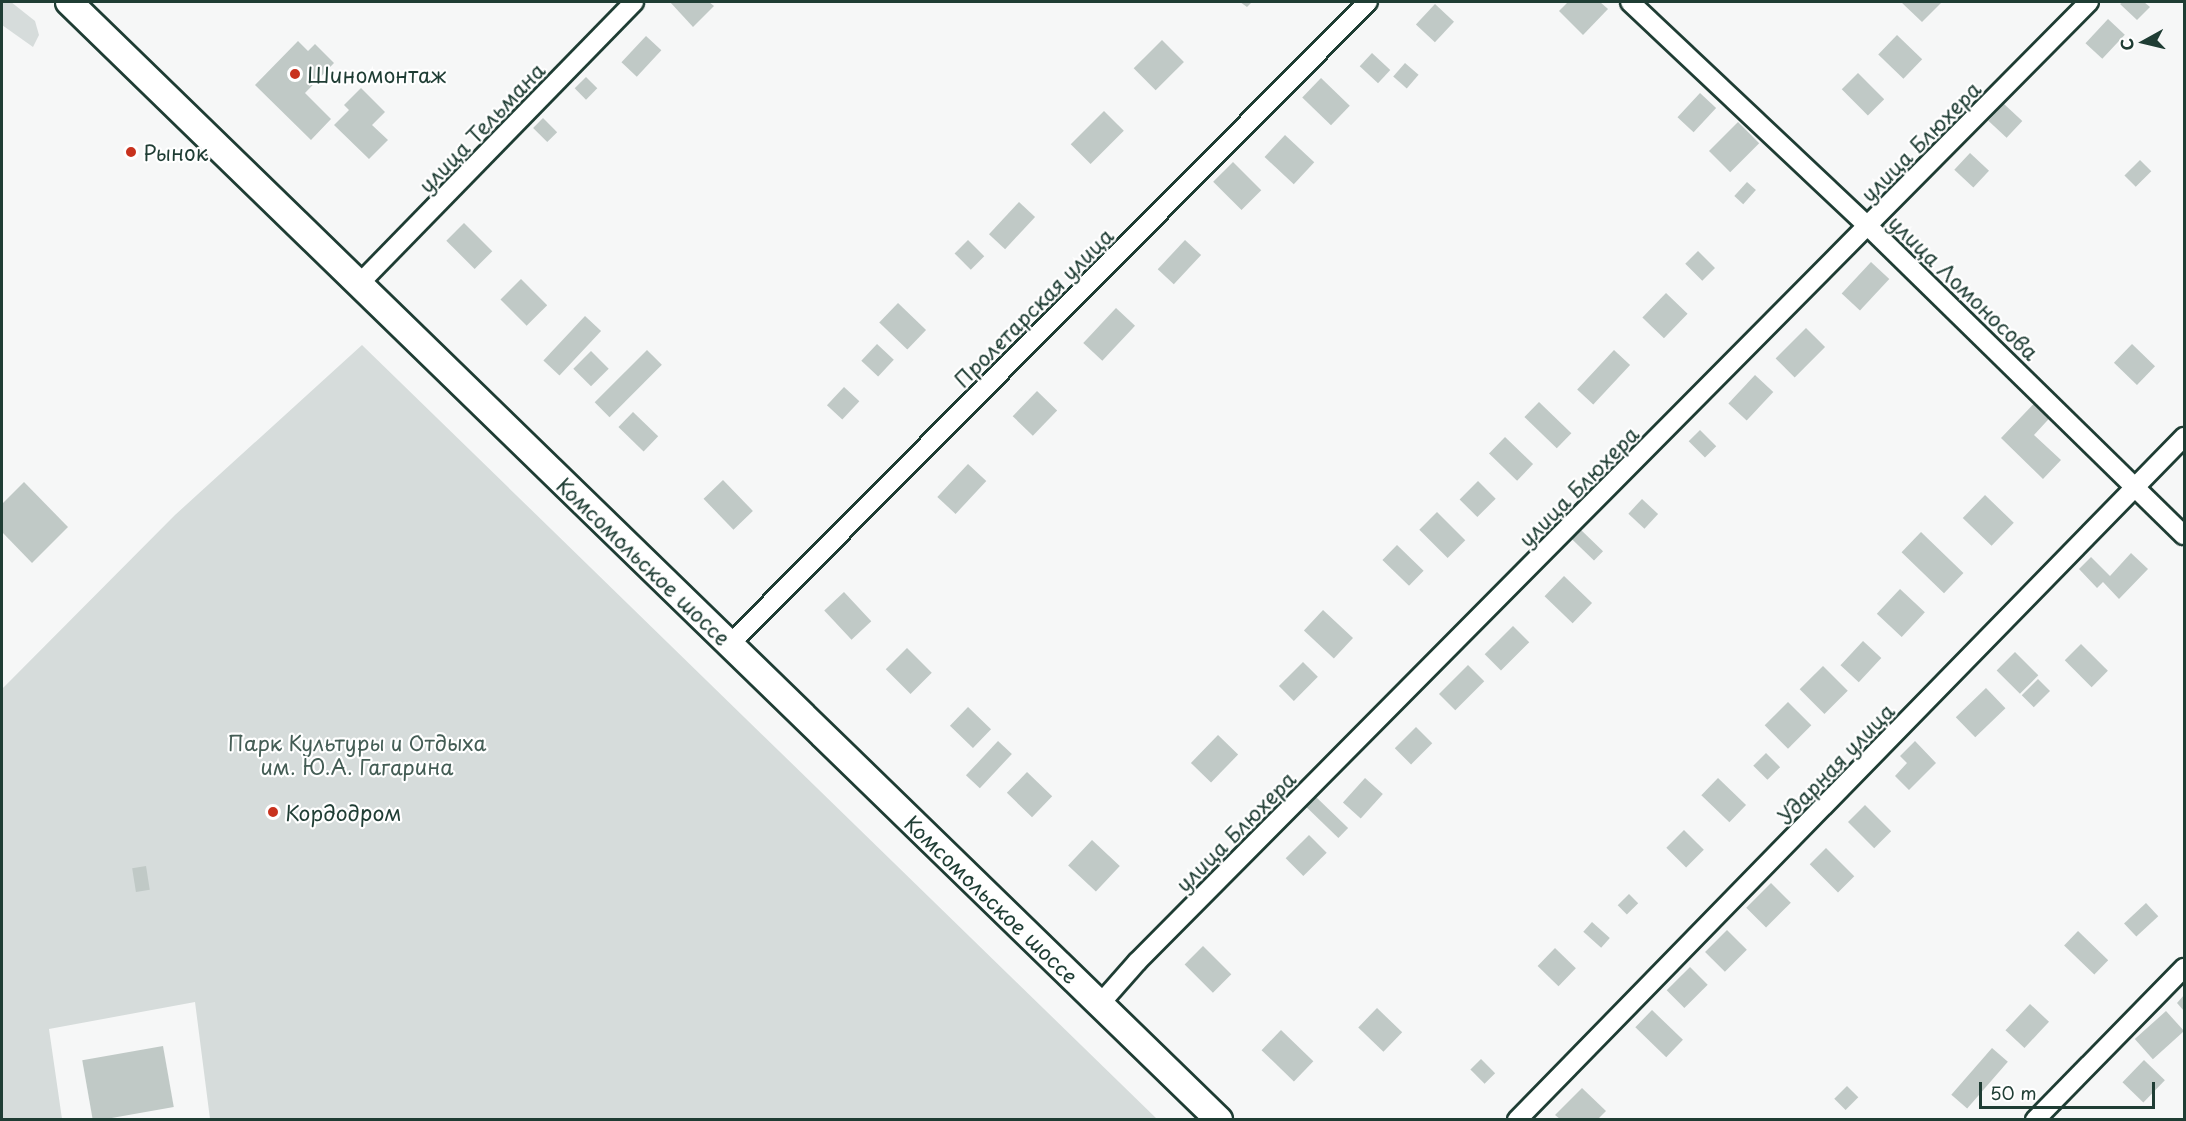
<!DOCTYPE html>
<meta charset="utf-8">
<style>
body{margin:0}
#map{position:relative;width:2186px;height:1121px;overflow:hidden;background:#f6f7f7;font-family:"Playpen Sans",sans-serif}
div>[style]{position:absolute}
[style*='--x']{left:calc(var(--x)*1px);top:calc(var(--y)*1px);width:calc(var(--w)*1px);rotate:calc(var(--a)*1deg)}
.green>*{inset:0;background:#d6dcdb}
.building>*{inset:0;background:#c0c9c6;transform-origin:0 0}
.roads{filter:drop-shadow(2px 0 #1f3d34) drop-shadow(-2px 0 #1f3d34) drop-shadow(0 2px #1f3d34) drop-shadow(0 -2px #1f3d34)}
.street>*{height:18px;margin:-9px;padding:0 9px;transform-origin:9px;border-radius:9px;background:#fff}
.secondary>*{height:26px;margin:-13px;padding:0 13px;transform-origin:13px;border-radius:13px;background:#fff}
.dots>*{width:16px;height:16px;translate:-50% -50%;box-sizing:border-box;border:3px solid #fff;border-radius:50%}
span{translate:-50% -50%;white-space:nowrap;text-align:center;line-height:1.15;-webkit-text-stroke:4.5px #fff;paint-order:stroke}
.poi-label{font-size:21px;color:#1f3d34}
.left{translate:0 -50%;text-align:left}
.street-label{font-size:21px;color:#1f3d34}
.park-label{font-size:21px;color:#445d55}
.frame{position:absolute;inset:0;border:3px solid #1f3d34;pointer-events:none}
.north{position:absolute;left:2114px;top:12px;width:60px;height:60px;-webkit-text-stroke:4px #fff;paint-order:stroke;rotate:262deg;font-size:16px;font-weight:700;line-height:24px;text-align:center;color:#1f3d34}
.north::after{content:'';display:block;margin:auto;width:21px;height:27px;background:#1f3d34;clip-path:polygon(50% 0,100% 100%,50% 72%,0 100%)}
.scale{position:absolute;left:1979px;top:1082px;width:176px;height:27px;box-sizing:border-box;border:3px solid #1f3d34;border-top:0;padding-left:8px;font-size:18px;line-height:21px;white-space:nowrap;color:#1f3d34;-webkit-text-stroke:4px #fff;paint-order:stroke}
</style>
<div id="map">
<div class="green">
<div style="clip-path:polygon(2px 2px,11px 2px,35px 21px,39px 35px,33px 47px,2px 25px)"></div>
<div style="clip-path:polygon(362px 345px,1157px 1119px,210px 1119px,195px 1002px,49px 1029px,62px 1119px,2px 1119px,2px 689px,175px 515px)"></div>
</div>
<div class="building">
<div style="clip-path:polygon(670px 2px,709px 2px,714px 6px,693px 27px)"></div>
<div style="clip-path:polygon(1240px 2px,1252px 2px,1247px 7px)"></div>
<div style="clip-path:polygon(1568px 2px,1600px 2px,1608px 9px,1583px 35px,1559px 11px)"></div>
<div style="clip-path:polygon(1901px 2px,1942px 2px,1922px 22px)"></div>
<div style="clip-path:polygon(2123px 2px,2144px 2px,2150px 7px,2137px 20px,2120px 4px)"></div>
<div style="left:1435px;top:4px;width:26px;height:28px;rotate:43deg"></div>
<div style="left:2108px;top:19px;width:23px;height:33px;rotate:43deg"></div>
<div style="left:1897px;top:35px;width:35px;height:27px;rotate:44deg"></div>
<div style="left:646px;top:36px;width:21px;height:36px;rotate:43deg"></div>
<div style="left:1162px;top:40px;width:31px;height:40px;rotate:45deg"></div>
<div style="clip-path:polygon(298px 41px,308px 51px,315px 44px,334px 63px,305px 93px,331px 119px,311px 140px,255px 85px)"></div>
<div style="left:1372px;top:53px;width:25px;height:18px;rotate:43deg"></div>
<div style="left:1405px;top:63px;width:18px;height:18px;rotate:41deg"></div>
<div style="left:1858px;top:73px;width:37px;height:23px;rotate:45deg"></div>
<div style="left:586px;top:77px;width:16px;height:16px;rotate:45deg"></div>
<div style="left:1321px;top:78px;width:40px;height:27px;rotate:44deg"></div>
<div style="clip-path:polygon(361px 88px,385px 112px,372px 125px,388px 140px,369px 159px,334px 125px,349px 110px,344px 105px)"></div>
<div style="left:1700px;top:93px;width:22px;height:33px;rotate:43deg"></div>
<div style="left:2004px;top:104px;width:25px;height:23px;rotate:43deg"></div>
<div style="left:1104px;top:111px;width:28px;height:47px;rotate:45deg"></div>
<div style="left:543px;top:118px;width:20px;height:14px;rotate:45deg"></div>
<div style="left:1738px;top:122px;width:30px;height:41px;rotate:45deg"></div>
<div style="left:1285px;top:135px;width:40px;height:30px;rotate:43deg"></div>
<div style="left:1970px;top:153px;width:26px;height:23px;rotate:43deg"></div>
<div style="left:2140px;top:160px;width:16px;height:22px;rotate:45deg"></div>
<div style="left:1233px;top:162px;width:40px;height:28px;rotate:45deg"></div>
<div style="left:1747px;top:182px;width:12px;height:19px;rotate:42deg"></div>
<div style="left:1019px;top:202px;width:22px;height:44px;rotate:43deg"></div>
<div style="left:464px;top:223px;width:40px;height:25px;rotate:45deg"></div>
<div style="left:968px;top:240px;width:23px;height:19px;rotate:45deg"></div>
<div style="left:1185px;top:240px;width:22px;height:40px;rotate:43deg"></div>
<div style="left:1698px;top:251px;width:24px;height:18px;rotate:45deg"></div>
<div style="left:1871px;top:262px;width:25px;height:43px;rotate:43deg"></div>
<div style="left:521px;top:279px;width:37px;height:29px;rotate:45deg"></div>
<div style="left:1666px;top:293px;width:30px;height:34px;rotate:44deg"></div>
<div style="left:898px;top:303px;width:39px;height:27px;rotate:44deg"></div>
<div style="left:1116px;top:308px;width:26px;height:48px;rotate:43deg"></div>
<div style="left:585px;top:316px;width:22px;height:61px;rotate:43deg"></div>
<div style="left:1806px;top:328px;width:27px;height:43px;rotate:45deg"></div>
<div style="left:877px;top:344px;width:23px;height:23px;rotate:43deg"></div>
<div style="left:2132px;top:344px;width:32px;height:26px;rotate:44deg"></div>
<div style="left:647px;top:350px;width:21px;height:74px;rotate:45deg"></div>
<div style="left:1614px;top:350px;width:22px;height:54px;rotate:43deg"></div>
<div style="left:591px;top:351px;width:25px;height:25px;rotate:45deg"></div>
<div style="left:1755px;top:375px;width:25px;height:39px;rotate:43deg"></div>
<div style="left:844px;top:387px;width:21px;height:25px;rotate:43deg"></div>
<div style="left:1037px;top:391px;width:28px;height:35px;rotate:44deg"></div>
<div style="clip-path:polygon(2042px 395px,2057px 410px,2034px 435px,2061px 460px,2043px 479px,2001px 438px)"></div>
<div style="left:1539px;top:402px;width:45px;height:21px;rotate:44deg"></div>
<div style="left:633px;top:412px;width:35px;height:21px;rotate:44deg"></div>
<div style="left:1700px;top:430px;width:23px;height:16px;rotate:45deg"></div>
<div style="left:1505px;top:437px;width:39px;height:23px;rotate:44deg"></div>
<div style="left:968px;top:464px;width:25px;height:45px;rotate:43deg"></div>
<div style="left:723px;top:480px;width:43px;height:27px;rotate:46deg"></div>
<div style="left:1478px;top:481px;width:25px;height:26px;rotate:45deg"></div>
<div style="clip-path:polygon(24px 482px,68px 527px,32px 563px,2px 532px,2px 504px)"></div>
<div style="left:1985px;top:495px;width:40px;height:32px;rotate:44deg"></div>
<div style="left:1642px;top:499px;width:22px;height:20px;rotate:43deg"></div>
<div style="left:1437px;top:512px;width:40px;height:25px;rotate:45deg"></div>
<div style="left:1580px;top:529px;width:32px;height:13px;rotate:44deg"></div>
<div style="left:1921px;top:532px;width:59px;height:28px;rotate:44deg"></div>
<div style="left:1397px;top:545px;width:37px;height:21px;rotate:44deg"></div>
<div style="clip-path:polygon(2131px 553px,2148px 569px,2119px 599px,2103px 582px,2097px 588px,2079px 569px,2091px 557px,2110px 576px)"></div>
<div style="left:1564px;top:576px;width:39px;height:28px;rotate:44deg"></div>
<div style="left:1900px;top:589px;width:34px;height:34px;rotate:43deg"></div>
<div style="left:844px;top:592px;width:40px;height:27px;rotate:47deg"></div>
<div style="left:1323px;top:610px;width:41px;height:28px;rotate:43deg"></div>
<div style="left:1513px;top:626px;width:23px;height:40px;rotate:45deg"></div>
<div style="left:1863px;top:641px;width:25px;height:33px;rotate:43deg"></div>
<div style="left:2081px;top:644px;width:38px;height:23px;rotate:45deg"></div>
<div style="left:907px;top:648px;width:35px;height:30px;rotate:45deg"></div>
<div style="left:2015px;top:652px;width:33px;height:26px;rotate:45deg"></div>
<div style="left:1303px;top:662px;width:21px;height:34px;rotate:45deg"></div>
<div style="left:1468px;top:665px;width:23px;height:41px;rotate:45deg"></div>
<div style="left:1823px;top:666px;width:35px;height:33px;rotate:45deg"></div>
<div style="left:2038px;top:679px;width:17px;height:23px;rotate:45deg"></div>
<div style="left:1986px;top:688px;width:28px;height:42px;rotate:46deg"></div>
<div style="left:1788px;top:702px;width:33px;height:33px;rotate:45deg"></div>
<div style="left:968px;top:707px;width:32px;height:26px;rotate:44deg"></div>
<div style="left:1416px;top:727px;width:23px;height:30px;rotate:45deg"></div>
<div style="left:1218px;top:735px;width:28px;height:39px;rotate:44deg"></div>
<div style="left:998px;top:741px;width:19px;height:47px;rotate:43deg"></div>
<div style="clip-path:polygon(1915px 741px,1936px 763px,1909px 790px,1895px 776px,1907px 763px,1900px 756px)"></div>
<div style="left:1766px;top:753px;width:20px;height:18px;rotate:45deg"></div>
<div style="left:1027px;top:772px;width:35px;height:29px;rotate:44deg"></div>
<div style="left:1365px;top:778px;width:24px;height:33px;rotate:42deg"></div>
<div style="left:1718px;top:778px;width:39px;height:24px;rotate:44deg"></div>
<div style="left:1315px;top:796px;width:46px;height:14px;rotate:44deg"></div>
<div style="left:1865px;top:805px;width:37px;height:24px;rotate:45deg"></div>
<div style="left:1684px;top:830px;width:28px;height:25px;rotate:45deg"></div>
<div style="left:1309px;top:835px;width:25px;height:33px;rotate:45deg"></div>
<div style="left:1092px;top:840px;width:38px;height:35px;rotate:43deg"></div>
<div style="left:1826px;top:848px;width:40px;height:23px;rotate:45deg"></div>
<div style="left:146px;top:866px;width:24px;height:14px;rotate:81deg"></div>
<div style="left:1771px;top:883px;width:28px;height:35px;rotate:45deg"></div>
<div style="left:1629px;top:894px;width:13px;height:16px;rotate:45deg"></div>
<div style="left:2146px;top:903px;width:18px;height:30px;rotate:47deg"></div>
<div style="left:1592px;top:922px;width:24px;height:13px;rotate:42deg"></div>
<div style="left:1727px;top:930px;width:28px;height:31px;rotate:45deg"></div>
<div style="left:2078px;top:931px;width:42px;height:20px;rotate:44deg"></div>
<div style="left:1203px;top:946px;width:40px;height:26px;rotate:45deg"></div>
<div style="left:1555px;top:948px;width:29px;height:25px;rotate:44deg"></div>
<div style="left:1690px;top:967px;width:25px;height:33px;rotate:45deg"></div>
<div style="clip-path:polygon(2184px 995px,2184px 1011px,2177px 1003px)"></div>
<div style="left:2030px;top:1004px;width:26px;height:36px;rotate:43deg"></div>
<div style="left:1377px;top:1008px;width:35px;height:27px;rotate:44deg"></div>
<div style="left:1652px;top:1010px;width:43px;height:24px;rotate:44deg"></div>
<div style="left:2166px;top:1011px;width:27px;height:42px;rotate:48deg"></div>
<div style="left:1281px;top:1030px;width:45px;height:28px;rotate:44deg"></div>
<div style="left:163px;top:1046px;width:62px;height:82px;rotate:80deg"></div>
<div style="left:1992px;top:1048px;width:21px;height:62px;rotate:41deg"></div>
<div style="left:1481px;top:1059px;width:20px;height:15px;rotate:45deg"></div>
<div style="left:2144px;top:1060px;width:29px;height:31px;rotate:44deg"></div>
<div style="left:1847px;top:1086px;width:16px;height:18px;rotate:45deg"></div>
<div style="clip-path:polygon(1582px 1088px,1606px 1111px,1598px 1119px,1560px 1119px,1555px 1115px)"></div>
</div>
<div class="roads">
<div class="street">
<div style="--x:1630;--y:2;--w:327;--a:43.3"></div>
<div style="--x:1868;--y:226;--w:442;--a:44.4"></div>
<div style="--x:359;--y:284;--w:394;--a:-45.7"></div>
<div style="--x:730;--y:644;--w:905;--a:-45.18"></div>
<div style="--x:1100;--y:1004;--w:56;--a:-48.6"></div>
<div style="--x:1137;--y:962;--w:1352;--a:-45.24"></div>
<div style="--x:1517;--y:1120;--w:955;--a:-45.68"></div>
<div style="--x:2035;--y:1120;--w:213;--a:-45.6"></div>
</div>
<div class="secondary">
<div style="--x:69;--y:2;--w:1604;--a:44.19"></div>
</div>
</div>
<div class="dots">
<div style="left:295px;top:74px;background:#c8321e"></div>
<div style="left:131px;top:152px;background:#c8321e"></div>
<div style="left:273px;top:812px;background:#c8321e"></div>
</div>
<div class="poi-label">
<span class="left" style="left:307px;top:74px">Шиномонтаж</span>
<span class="left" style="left:143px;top:152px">Рынок</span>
<span class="left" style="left:285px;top:812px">Кордодром</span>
</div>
<div class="street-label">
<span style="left:481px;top:127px;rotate:-46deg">улица Тельмана</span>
<span style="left:1920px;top:141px;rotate:-45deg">улица Блюхера</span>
<span style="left:1964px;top:287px;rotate:44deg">улица Ломоносова</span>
<span style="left:1033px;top:307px;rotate:-45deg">Пролетарская улица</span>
<span style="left:1578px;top:486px;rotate:-45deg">улица Блюхера</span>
<span style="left:644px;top:561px;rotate:44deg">Комсомольское шоссе</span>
<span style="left:1835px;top:763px;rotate:-46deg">Ударная улица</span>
<span style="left:1235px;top:831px;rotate:-45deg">улица Блюхера</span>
<span style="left:992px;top:899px;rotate:44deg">Комсомольское шоссе</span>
</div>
<div class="park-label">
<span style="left:357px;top:754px">Парк Культуры и Отдыха<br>им. Ю.А. Гагарина</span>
</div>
<div class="frame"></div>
<div class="north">С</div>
<div class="scale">50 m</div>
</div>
